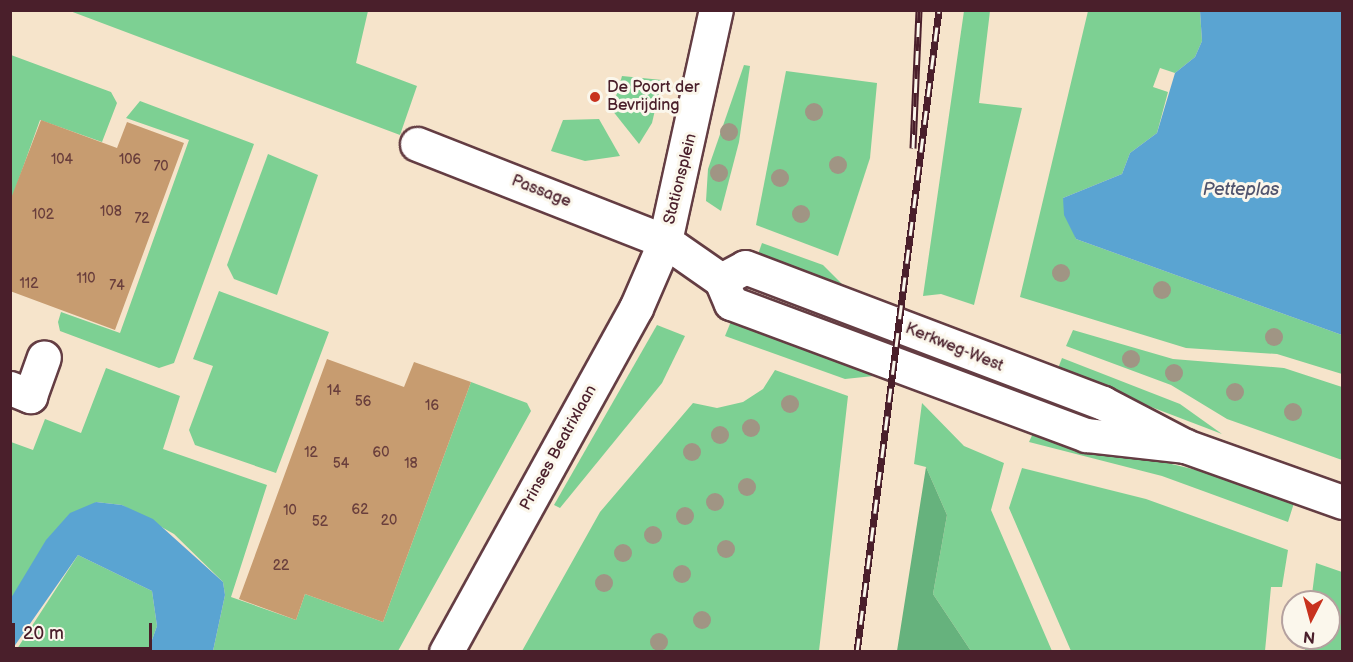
<!DOCTYPE html>
<style>
body{margin:0}
#map{position:relative;width:1353px;height:662px;overflow:hidden;background:#f6e4cb;font-family:"Balsamiq Sans",sans-serif}
div>[style]{position:absolute}
[style*='--x']{left:calc(var(--x)*1px);top:calc(var(--y)*1px);width:calc(var(--w)*1px);rotate:calc(var(--a)*1deg)}
.green>*{inset:0;background:#7dd093}
.forest>*{inset:0;background:#66b27d}
.water>*{inset:0;background:#5aa4d2}
.building>*{inset:0;background:#c79c70}
.roads{filter:drop-shadow(2px 0 #643d43) drop-shadow(-2px 0 #643d43) drop-shadow(0 2px #643d43) drop-shadow(0 -2px #643d43)}
.minor>*{height:33px;margin:-16.5px;padding:0 16.5px;transform-origin:16.5px;border-radius:16.5px;background:#fff}
.rail>*{height:7px;margin-top:-3.5px;transform-origin:0;background:repeating-linear-gradient(90deg,#fbf7ec 0 14px,#4a1f2b 0 28px);box-sizing:border-box;border-block:2px solid #4a1f2b}
.trees>*{width:18px;height:18px;margin:-9px;border-radius:50%;background:#a09584}
.dots>*{width:16px;height:16px;translate:-50% -50%;box-sizing:border-box;border:3px solid #fbf7ec;border-radius:50%}
span{translate:-50% -50%;white-space:nowrap;text-align:center;line-height:1.15;-webkit-text-stroke:6px #fbf7ec;paint-order:stroke}
.number-label{font-size:14px;color:#693e3c}
.number-label span{-webkit-text-stroke-width:0}
.poi-label{font-size:16px;color:#4a1f2b}
.left{translate:0 -50%;text-align:left}
.street-label{font-size:16px;color:#4a1f2b}
.water-label{font-size:18px;color:#50546e;font-style:italic}
.frame{position:absolute;inset:0;border:12px solid #4a1f2b;pointer-events:none}
.north{position:absolute;left:1281px;top:590px;width:60px;height:60px;box-sizing:border-box;background:#fbf7ec;border:2px solid #b4a19f;border-radius:50%;rotate:186deg;font-size:16px;font-weight:700;line-height:24px;text-align:center;color:#4a1f2b}
.north::after{content:'';display:block;margin:auto;width:21px;height:27px;background:#c8321e;clip-path:polygon(50% 0,100% 100%,50% 72%,0 100%)}
.scale{position:absolute;left:12px;top:623px;width:140px;height:27px;box-sizing:border-box;border:3px solid #4a1f2b;border-top:0;padding-left:8px;font-size:18px;line-height:21px;white-space:nowrap;color:#4a1f2b;-webkit-text-stroke:4px #fbf7ec;paint-order:stroke}
</style>
<div id="map">
<div class="green">
<div style="clip-path:polygon(70px 11px,368px 11px,356px 63px,417px 86px,400px 135px)"></div>
<div style="clip-path:polygon(964px 11px,990px 11px,979px 103px,1022px 108px,974px 305px,941px 294px,923px 296px)"></div>
<div style="clip-path:polygon(1088px 11px,1200px 11px,1202px 41px,1195px 57px,1175px 73px,1160px 68px,1153px 87px,1168px 92px,1157px 133px,1130px 153px,1122px 174px,1063px 198px,1076px 239px,1342px 335px,1342px 374px,1277px 354px,1186px 348px,1020px 297px)"></div>
<div style="clip-path:polygon(11px 55px,111px 92px,117px 103px,102px 142px,40px 120px,11px 201px)"></div>
<div style="clip-path:polygon(744px 65px,750px 66px,739px 142px,721px 211px,706px 201px,708px 169px)"></div>
<div style="clip-path:polygon(786px 71px,877px 83px,870px 158px,838px 256px,756px 225px)"></div>
<div style="clip-path:polygon(622px 76px,662px 80px,652px 123px,639px 144px,612px 110px)"></div>
<div style="clip-path:polygon(140px 101px,254px 144px,174px 363px,159px 368px,60px 331px,58px 322px,61px 312px,120px 333px,189px 140px,126px 118px)"></div>
<div style="clip-path:polygon(599px 119px,620px 156px,585px 161px,551px 151px,563px 120px)"></div>
<div style="clip-path:polygon(268px 154px,318px 175px,277px 295px,234px 279px,227px 265px)"></div>
<div style="clip-path:polygon(762px 243px,823px 265px,853px 295px,756px 260px)"></div>
<div style="clip-path:polygon(219px 291px,329px 332px,276px 473px,195px 445px,189px 430px,213px 366px,193px 359px)"></div>
<div style="clip-path:polygon(732px 319px,883px 375px,845px 379px,725px 336px)"></div>
<div style="clip-path:polygon(657px 325px,685px 336px,662px 383px,560px 508px,554px 505px)"></div>
<div style="clip-path:polygon(1073px 330px,1173px 359px,1284px 368px,1342px 387px,1342px 460px,1227px 419px,1171px 385px,1066px 346px)"></div>
<div style="clip-path:polygon(1062px 358px,1180px 404px,1222px 434px,1057px 371px)"></div>
<div style="clip-path:polygon(106px 368px,180px 396px,163px 449px,267px 485px,231px 597px,296px 620px,305px 594px,383px 622px,471px 382px,527px 403px,531px 411px,398px 651px,213px 651px,225px 595px,223px 582px,174px 534px,122px 505px,96px 502px,11px 598px,11px 442px,33px 450px,45px 419px,81px 433px)"></div>
<div style="clip-path:polygon(775px 370px,848px 396px,819px 651px,522px 651px,600px 512px,693px 403px,717px 408px,743px 402px,763px 389px)"></div>
<div style="clip-path:polygon(922px 403px,964px 446px,1004px 463px,991px 510px,1052px 651px,971px 651px,933px 594px,947px 515px,926px 467px,914px 464px)"></div>
<div style="clip-path:polygon(1034px 431px,1209px 473px,1294px 503px,1288px 522px,1162px 476px,1029px 442px)"></div>
<div style="clip-path:polygon(1022px 468px,1146px 499px,1288px 550px,1282px 587px,1271px 587px,1265px 651px,1071px 651px,1009px 508px)"></div>
<div style="clip-path:polygon(78px 555px,152px 591px,157px 626px,148px 651px,15px 652px)"></div>
<div style="clip-path:polygon(1316px 563px,1342px 572px,1342px 651px,1305px 650px,1307px 638px,1329px 638px,1329px 602px,1311px 602px)"></div>
</div>
<div class="forest">
<div style="clip-path:polygon(926px 467px,947px 515px,933px 594px,971px 651px,897px 651px)"></div>
</div>
<div class="water">
<div style="clip-path:polygon(1200px 11px,1342px 11px,1342px 335px,1076px 239px,1064px 215px,1063px 198px,1122px 174px,1130px 153px,1157px 133px,1175px 73px,1195px 57px,1202px 41px)"></div>
<div style="clip-path:polygon(96px 502px,122px 505px,153px 519px,223px 582px,225px 595px,213px 651px,148px 651px,157px 626px,152px 591px,78px 555px,11px 651px,11px 598px,46px 540px,70px 513px)"></div>
</div>
<div class="building">
<div style="clip-path:polygon(41px 120px,117px 148px,127px 122px,184px 143px,115px 330px,10px 291px,10px 201px)"></div>
<div style="clip-path:polygon(327px 359px,404px 387px,414px 362px,471px 382px,383px 622px,305px 594px,296px 620px,239px 599px)"></div>
</div>
<div class="roads">
<div class="minor">
<div style="--x:417;--y:144;--w:266;--a:21.4"></div>
<div style="--x:665;--y:241;--w:68;--a:34.9"></div>
<div style="--x:721;--y:280;--w:25;--a:67"></div>
<div style="--x:731;--y:303;--w:379;--a:20.4"></div>
<div style="--x:1086;--y:435;--w:100;--a:6.3"></div>
<div style="--x:721;--y:280;--w:27;--a:-28"></div>
<div style="--x:745;--y:267;--w:383;--a:20.8"></div>
<div style="--x:1103;--y:403;--w:93;--a:27.7"></div>
<div style="--x:1185;--y:446;--w:167;--a:19.6"></div>
<div style="--x:10;--y:388;--w:22;--a:22"></div>
<div style="--x:30;--y:396;--w:41;--a:-70.3"></div>
<div style="--x:446;--y:652;--w:393;--a:-61.1"></div>
<div style="--x:636;--y:308;--w:73;--a:-66.6"></div>
<div style="--x:665;--y:241;--w:237;--a:-77.6"></div>
</div>
</div>
<div class="rail">
<div style="--x:913;--y:148;--w:138;--a:-87.5"></div>
<div style="--x:857;--y:652;--w:647;--a:-82.72"></div>
</div>
<div class="trees">
<div style="left:814px;top:112px"></div>
<div style="left:729px;top:132px"></div>
<div style="left:838px;top:165px"></div>
<div style="left:719px;top:173px"></div>
<div style="left:780px;top:178px"></div>
<div style="left:801px;top:214px"></div>
<div style="left:1061px;top:273px"></div>
<div style="left:1162px;top:290px"></div>
<div style="left:1274px;top:337px"></div>
<div style="left:1131px;top:359px"></div>
<div style="left:1174px;top:373px"></div>
<div style="left:1235px;top:392px"></div>
<div style="left:790px;top:404px"></div>
<div style="left:1293px;top:412px"></div>
<div style="left:751px;top:428px"></div>
<div style="left:720px;top:435px"></div>
<div style="left:692px;top:452px"></div>
<div style="left:747px;top:487px"></div>
<div style="left:715px;top:502px"></div>
<div style="left:685px;top:516px"></div>
<div style="left:653px;top:535px"></div>
<div style="left:726px;top:549px"></div>
<div style="left:623px;top:553px"></div>
<div style="left:682px;top:574px"></div>
<div style="left:604px;top:583px"></div>
<div style="left:702px;top:620px"></div>
<div style="left:659px;top:642px"></div>
</div>
<div class="dots">
<div style="left:595px;top:97px;background:#c8321e"></div>
</div>
<div class="number-label">
<span style="left:62px;top:160px">104</span>
<span style="left:130px;top:160px">106</span>
<span style="left:161px;top:167px">70</span>
<span style="left:111px;top:212px">108</span>
<span style="left:43px;top:215px">102</span>
<span style="left:142px;top:219px">72</span>
<span style="left:86px;top:279px">110</span>
<span style="left:29px;top:284px">112</span>
<span style="left:117px;top:286px">74</span>
<span style="left:334px;top:391px">14</span>
<span style="left:363px;top:402px">56</span>
<span style="left:432px;top:406px">16</span>
<span style="left:311px;top:453px">12</span>
<span style="left:381px;top:453px">60</span>
<span style="left:341px;top:464px">54</span>
<span style="left:411px;top:464px">18</span>
<span style="left:360px;top:510px">62</span>
<span style="left:290px;top:511px">10</span>
<span style="left:389px;top:521px">20</span>
<span style="left:320px;top:522px">52</span>
<span style="left:281px;top:566px">22</span>
</div>
<div class="poi-label">
<span class="left" style="left:607px;top:97px">De Poort der<br>Bevrijding</span>
</div>
<div class="street-label">
<span style="left:681px;top:179px;rotate:-76deg">Stationsplein</span>
<span style="left:541px;top:192px;rotate:21deg">Passage</span>
<span style="left:954px;top:348px;rotate:22deg">Kerkweg-West</span>
<span style="left:559px;top:448px;rotate:-61deg">Prinses Beatrixlaan</span>
</div>
<div class="water-label">
<span style="left:1241px;top:190px">Petteplas</span>
</div>
<div class="frame"></div>
<div class="north">N</div>
<div class="scale">20 m</div>
</div>
